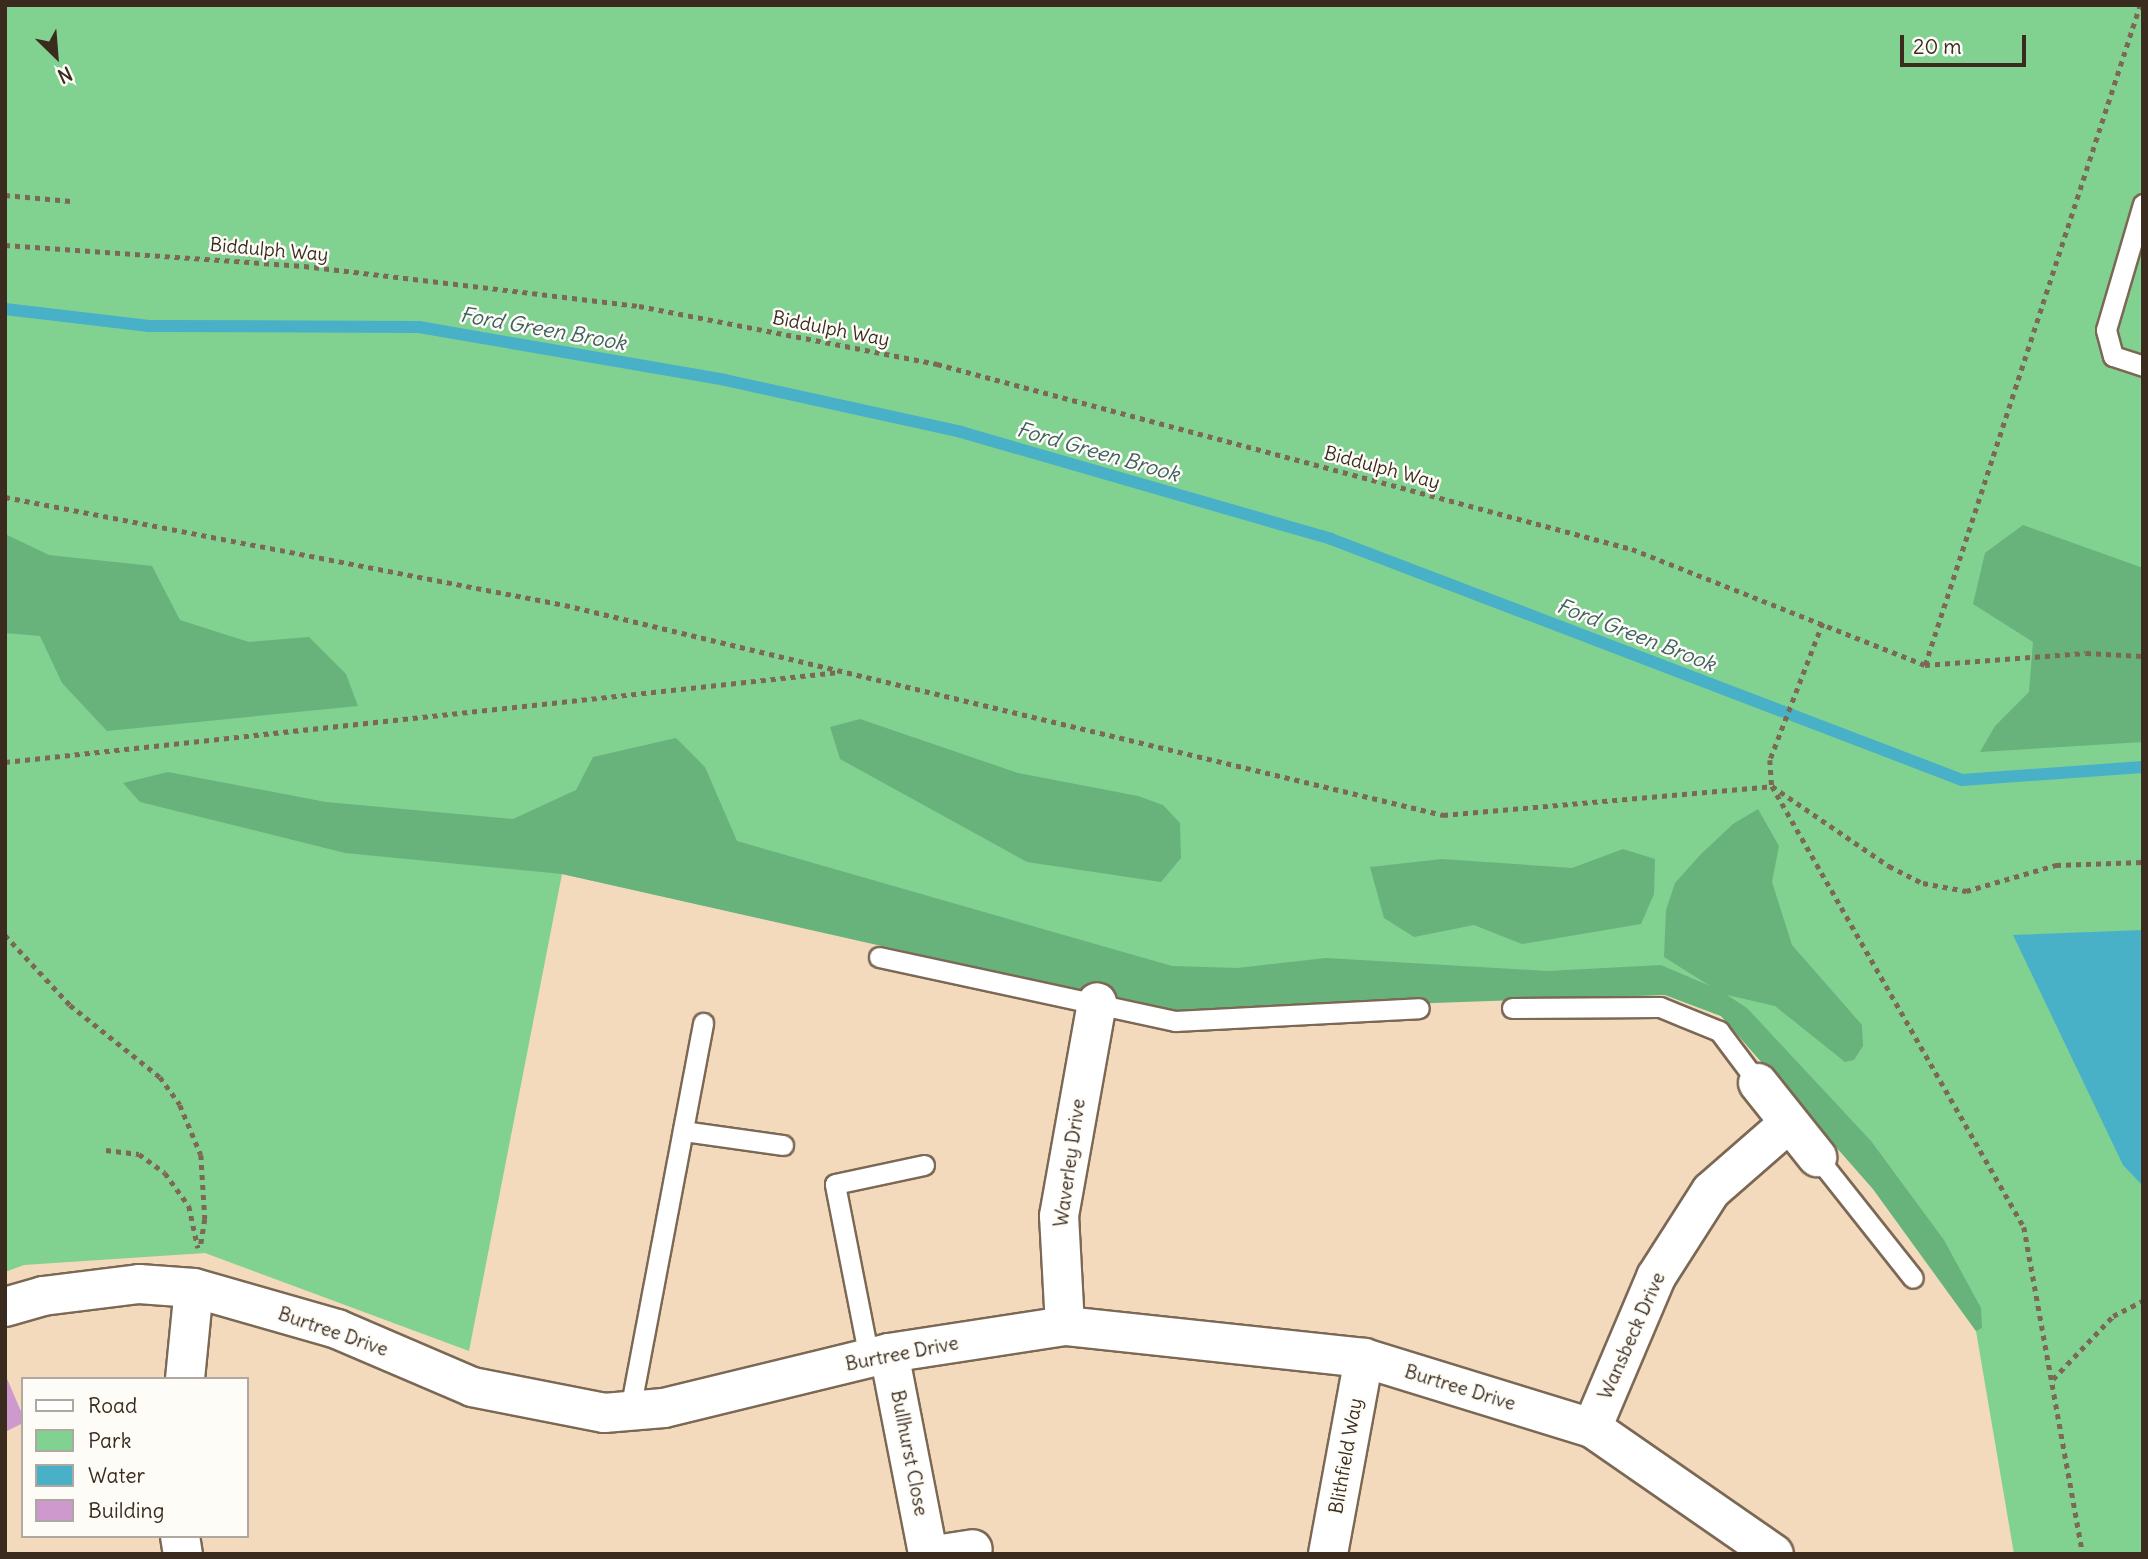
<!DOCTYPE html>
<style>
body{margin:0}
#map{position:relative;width:2148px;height:1559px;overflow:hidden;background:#f3dabc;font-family:Delius,sans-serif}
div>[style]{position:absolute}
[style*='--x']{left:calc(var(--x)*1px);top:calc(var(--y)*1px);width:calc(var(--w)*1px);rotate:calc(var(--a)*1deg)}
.green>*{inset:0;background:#81d191}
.forest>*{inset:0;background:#68b37b}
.water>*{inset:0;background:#48b1c7}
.stream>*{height:12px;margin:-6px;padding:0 6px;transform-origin:6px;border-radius:6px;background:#48b1c7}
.building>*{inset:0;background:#ce99cd}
.path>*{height:4.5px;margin-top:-2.25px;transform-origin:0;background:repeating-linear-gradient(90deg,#7b6855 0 5px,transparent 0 10px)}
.roads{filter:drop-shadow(2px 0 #7b6855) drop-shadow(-2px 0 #7b6855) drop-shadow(0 2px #7b6855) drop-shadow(0 -2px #7b6855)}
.lane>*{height:19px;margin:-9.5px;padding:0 9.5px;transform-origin:9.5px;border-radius:9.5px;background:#fff}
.street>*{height:38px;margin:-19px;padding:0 19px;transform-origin:19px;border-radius:19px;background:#fff}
span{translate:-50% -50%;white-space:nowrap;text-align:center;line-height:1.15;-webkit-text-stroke:5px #fdfcf7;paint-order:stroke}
.street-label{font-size:19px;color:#3b2a1e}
.water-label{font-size:21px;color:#406062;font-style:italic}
.frame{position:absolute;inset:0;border:7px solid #3b2a1e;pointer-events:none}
.legend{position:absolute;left:21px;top:1377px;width:228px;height:161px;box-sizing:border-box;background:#fdfcf7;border:2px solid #afa8a0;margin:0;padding:9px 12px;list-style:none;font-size:21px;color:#3b2a1e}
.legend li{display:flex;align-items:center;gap:14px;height:35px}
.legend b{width:35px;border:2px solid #afa8a0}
.north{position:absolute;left:21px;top:21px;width:70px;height:70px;-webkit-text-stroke:5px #fdfcf7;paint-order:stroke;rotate:155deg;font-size:19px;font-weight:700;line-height:28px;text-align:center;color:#3b2a1e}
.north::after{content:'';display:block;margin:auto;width:24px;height:32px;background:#3b2a1e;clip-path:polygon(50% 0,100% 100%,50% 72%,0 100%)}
.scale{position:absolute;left:1900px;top:35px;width:126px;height:32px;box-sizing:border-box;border:4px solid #3b2a1e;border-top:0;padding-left:9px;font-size:21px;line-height:24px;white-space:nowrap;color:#3b2a1e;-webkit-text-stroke:5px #fdfcf7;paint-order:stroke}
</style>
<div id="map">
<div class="green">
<div style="clip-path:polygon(5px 5px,2143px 5px,2143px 1554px,2014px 1554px,1976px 1331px,1873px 1189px,1721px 1016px,1665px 995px,1419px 1000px,1098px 993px,562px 874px,469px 1351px,205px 1253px,24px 1265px,5px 1272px)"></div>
</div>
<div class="forest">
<div style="clip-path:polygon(2023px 525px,2143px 568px,2143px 742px,1980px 752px,1995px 726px,2029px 692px,2033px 642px,1973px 604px,1985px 553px)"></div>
<div style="clip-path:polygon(5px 534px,49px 555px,152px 566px,180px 620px,249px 642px,309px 637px,346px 674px,358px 706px,107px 731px,62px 683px,40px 636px,5px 633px)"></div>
<div style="clip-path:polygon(860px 719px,1018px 773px,1138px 796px,1163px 805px,1180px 823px,1181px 858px,1161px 882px,1027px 862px,840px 759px,830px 727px)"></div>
<div style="clip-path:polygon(676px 738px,705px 767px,737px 841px,1172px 966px,1237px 968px,1326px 958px,1548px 971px,1661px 965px,1710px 986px,1664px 957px,1666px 910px,1675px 883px,1701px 854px,1733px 824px,1758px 809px,1779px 846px,1772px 882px,1792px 945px,1862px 1025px,1863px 1046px,1854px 1060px,1845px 1062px,1775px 1006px,1727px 995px,1747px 1008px,1871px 1141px,1944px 1240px,1981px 1308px,1982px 1328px,1976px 1331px,1873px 1189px,1721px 1016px,1665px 995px,1174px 1012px,562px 874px,345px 853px,140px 802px,123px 783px,168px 772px,326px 802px,513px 819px,576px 790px,593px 757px)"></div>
<div style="clip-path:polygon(1623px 849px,1655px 859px,1654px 894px,1641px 924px,1522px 944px,1474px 925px,1414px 937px,1384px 918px,1370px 867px,1442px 859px,1572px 868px)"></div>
</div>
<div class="water">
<div style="clip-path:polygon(2143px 930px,2143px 1186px,2123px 1165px,2013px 935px)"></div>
</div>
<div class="stream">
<div style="--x:5;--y:309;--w:145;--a:6.7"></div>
<div style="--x:149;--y:326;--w:270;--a:0.2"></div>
<div style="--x:419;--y:327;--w:311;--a:9.8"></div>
<div style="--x:725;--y:380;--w:242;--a:12.4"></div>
<div style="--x:961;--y:432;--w:385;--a:16.1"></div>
<div style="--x:1331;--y:539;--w:675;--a:20.9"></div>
<div style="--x:1962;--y:780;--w:181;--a:-4.1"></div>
</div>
<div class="building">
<div style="clip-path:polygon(5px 1374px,23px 1416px,23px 1423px,5px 1432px)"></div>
</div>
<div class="path">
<div style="--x:5;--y:195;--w:66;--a:5.2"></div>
<div style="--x:5;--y:245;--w:300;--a:4"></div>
<div style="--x:304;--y:266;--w:337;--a:6.8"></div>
<div style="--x:639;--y:306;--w:304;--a:11"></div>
<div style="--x:937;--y:364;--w:719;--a:14.91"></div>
<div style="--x:1632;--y:549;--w:315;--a:21.6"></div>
<div style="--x:1925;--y:665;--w:161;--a:-4.3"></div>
<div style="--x:2086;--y:653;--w:57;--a:3"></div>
<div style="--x:5;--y:497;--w:570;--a:10.92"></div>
<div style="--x:565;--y:605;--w:903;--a:13.45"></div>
<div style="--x:1443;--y:815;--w:330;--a:-5"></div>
<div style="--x:1772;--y:786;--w:142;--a:34.4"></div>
<div style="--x:1889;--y:866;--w:38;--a:27"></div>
<div style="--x:1923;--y:883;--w:44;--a:10.5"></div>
<div style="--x:1966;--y:891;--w:94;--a:-16.1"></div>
<div style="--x:2056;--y:865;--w:87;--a:-2"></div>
<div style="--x:1823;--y:623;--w:147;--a:111.1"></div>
<div style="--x:1770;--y:760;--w:26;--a:86"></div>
<div style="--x:1772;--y:786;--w:508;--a:60.26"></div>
<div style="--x:2024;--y:1227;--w:332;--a:79.8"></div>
<div style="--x:1925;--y:665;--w:694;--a:-71.96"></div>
<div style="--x:5;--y:762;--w:839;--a:-6.16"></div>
<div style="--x:5;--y:935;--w:96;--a:47.1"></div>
<div style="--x:70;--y:1005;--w:115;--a:38.7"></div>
<div style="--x:160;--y:1077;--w:34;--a:54"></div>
<div style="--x:180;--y:1105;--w:54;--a:67.2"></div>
<div style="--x:201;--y:1155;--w:64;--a:86.4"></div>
<div style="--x:205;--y:1219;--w:30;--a:99"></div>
<div style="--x:106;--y:1150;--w:33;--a:7"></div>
<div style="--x:139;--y:1154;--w:32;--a:36"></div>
<div style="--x:165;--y:1173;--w:41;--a:54"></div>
<div style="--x:189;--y:1206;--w:43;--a:77.9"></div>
<div style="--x:2053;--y:1379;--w:87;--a:-46.4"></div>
<div style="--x:2113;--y:1316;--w:34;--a:-27"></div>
</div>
<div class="roads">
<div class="lane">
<div style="--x:2143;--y:204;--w:131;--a:106.4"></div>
<div style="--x:2106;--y:330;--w:27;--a:75"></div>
<div style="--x:2113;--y:356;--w:32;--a:18"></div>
<div style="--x:879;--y:957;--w:303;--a:12.2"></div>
<div style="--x:1175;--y:1021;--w:244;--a:-3"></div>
<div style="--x:1512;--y:1008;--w:148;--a:-0.4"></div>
<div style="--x:1660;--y:1007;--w:64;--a:22.1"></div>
<div style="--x:1719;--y:1031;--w:65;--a:53.1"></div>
<div style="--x:683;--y:1131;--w:101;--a:8"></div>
<div style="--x:1817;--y:1157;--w:154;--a:51.6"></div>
<div style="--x:869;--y:1358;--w:177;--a:-101.1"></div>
<div style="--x:835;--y:1184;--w:91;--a:-12.1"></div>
<div style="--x:630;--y:1410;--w:394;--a:-79.3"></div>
</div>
<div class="street">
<div style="--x:1758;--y:1083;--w:95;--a:51.4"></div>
<div style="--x:5;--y:1307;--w:40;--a:-16"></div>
<div style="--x:43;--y:1296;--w:97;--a:-7.1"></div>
<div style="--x:139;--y:1284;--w:55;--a:4.2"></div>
<div style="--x:194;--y:1288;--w:149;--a:16"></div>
<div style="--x:337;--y:1329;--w:147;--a:23.2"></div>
<div style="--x:472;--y:1387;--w:135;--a:11.1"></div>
<div style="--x:604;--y:1413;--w:60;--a:-4.8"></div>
<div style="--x:664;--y:1408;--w:232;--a:-13.7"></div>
<div style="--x:889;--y:1353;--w:178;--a:-8.7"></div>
<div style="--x:1065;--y:1326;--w:301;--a:6.1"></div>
<div style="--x:1364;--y:1358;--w:239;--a:17.1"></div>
<div style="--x:1592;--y:1428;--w:221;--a:34.7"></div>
<div style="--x:1065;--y:1326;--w:110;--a:-93.1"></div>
<div style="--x:1059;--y:1216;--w:217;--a:-79.9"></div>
<div style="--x:889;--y:1353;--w:205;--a:79"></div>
<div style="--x:185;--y:1379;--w:91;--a:-84.4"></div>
<div style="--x:1592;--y:1428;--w:164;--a:-67"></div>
<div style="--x:1656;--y:1277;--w:102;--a:-57.4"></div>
<div style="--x:1711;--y:1191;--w:103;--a:-41.1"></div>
<div style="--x:180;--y:1536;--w:18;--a:81"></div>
<div style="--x:942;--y:1554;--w:31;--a:-9"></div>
<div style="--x:1328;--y:1554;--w:199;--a:-79.6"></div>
</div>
</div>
<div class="street-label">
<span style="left:269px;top:250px;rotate:5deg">Biddulph Way</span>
<span style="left:831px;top:329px;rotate:11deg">Biddulph Way</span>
<span style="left:1382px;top:468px;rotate:15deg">Biddulph Way</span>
<span style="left:1070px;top:1163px;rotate:-82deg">Waverley Drive</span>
<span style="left:333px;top:1332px;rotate:19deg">Burtree Drive</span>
<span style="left:1632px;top:1336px;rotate:-66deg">Wansbeck Drive</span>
<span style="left:902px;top:1354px;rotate:-11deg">Burtree Drive</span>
<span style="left:1460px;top:1388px;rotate:17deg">Burtree Drive</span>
<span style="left:909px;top:1453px;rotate:79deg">Bullhurst Close</span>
<span style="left:1346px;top:1456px;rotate:-80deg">Blithfield Way</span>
</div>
<div class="water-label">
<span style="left:543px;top:329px;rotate:10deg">Ford Green Brook</span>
<span style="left:1098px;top:452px;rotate:16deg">Ford Green Brook</span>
<span style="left:1636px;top:635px;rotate:21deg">Ford Green Brook</span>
</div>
<div class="frame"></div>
<ul class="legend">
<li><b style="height:9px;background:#fff"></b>Road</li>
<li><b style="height:19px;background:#81d191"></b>Park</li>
<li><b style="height:19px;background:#48b1c7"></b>Water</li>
<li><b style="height:19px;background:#ce99cd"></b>Building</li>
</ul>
<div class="north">N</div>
<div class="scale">20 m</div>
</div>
